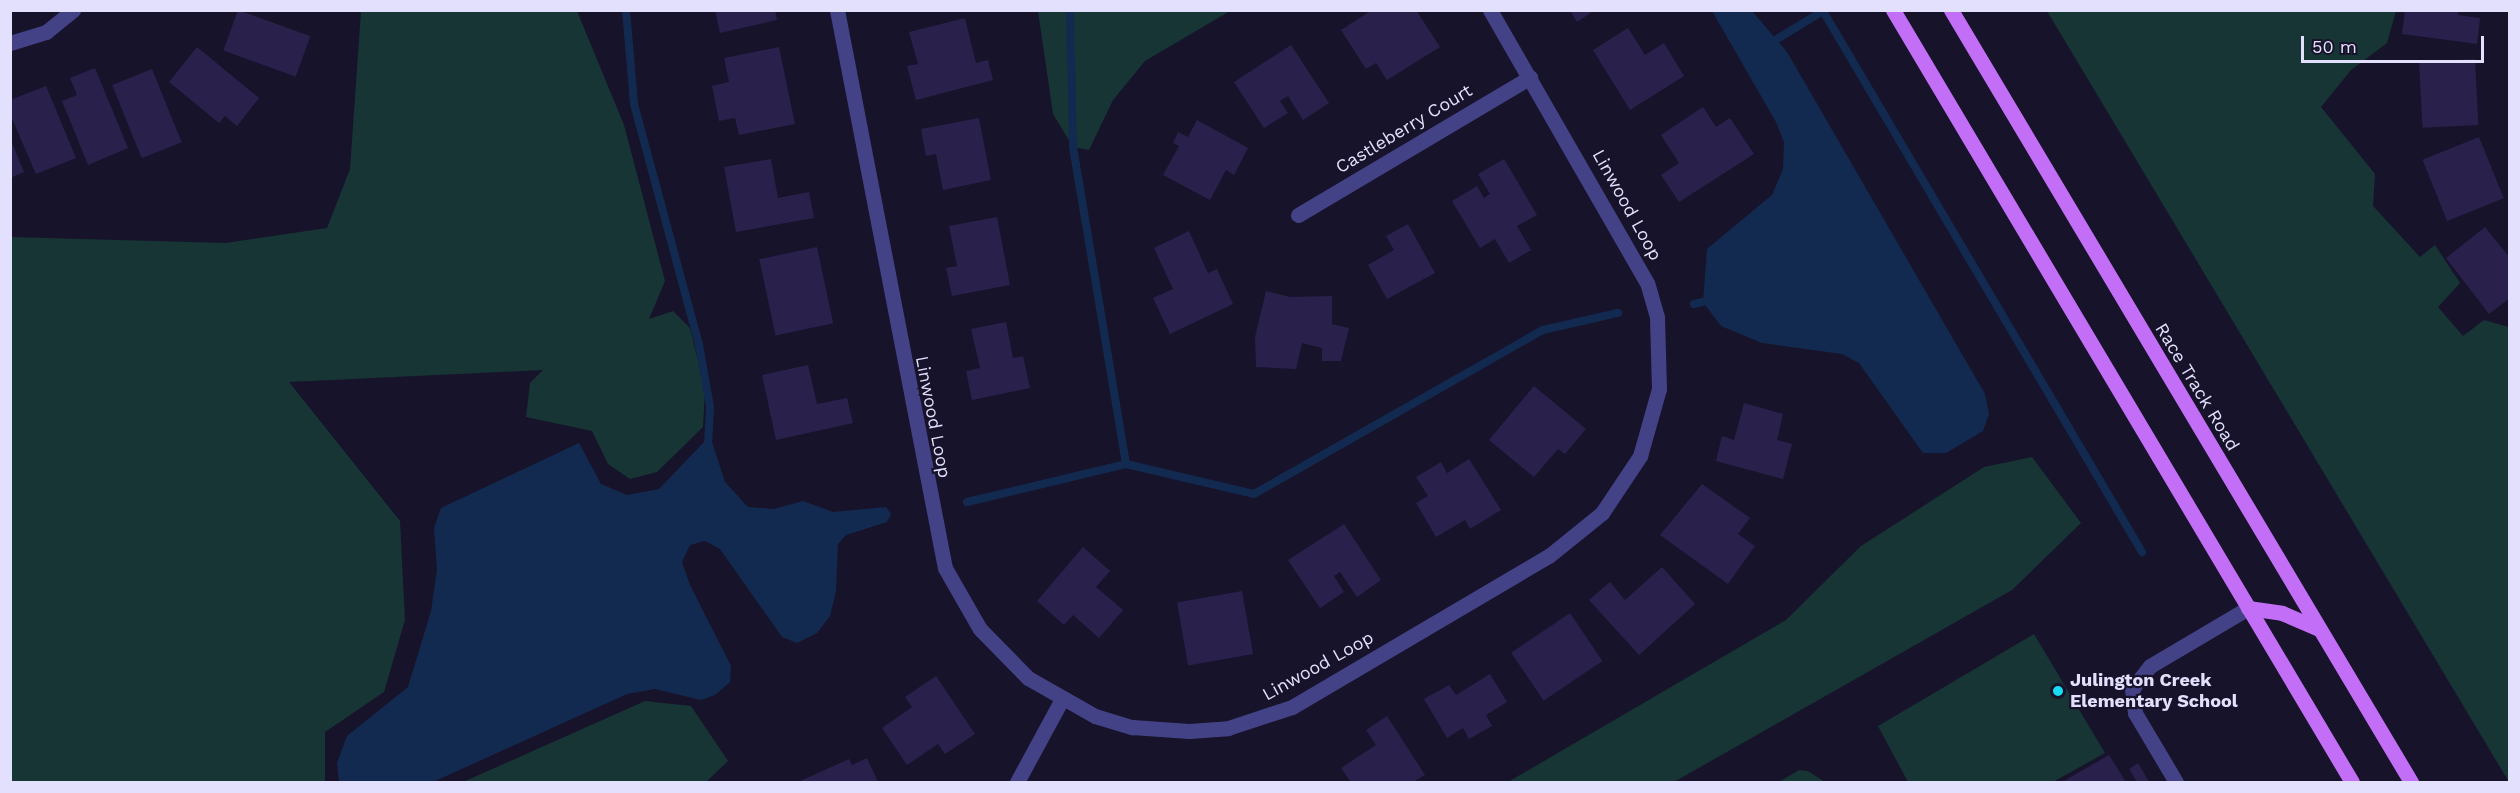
<!DOCTYPE html>
<style>
body{margin:0}
#map{position:relative;width:2520px;height:793px;overflow:hidden;background:#17132b;font-family:"Work Sans",sans-serif}
div>[style]{position:absolute}
[style*='--x']{left:calc(var(--x)*1px);top:calc(var(--y)*1px);width:calc(var(--w)*1px);rotate:calc(var(--a)*1deg)}
.green>*{inset:0;background:#173534}
.water>*{inset:0;background:#132a50}
.stream>*{height:8px;margin:-4px;padding:0 4px;transform-origin:4px;border-radius:4px;background:#132a50}
.building>*{inset:0;background:#29214b;transform-origin:0 0}
.minor>*{height:15px;margin:-7.5px;padding:0 7.5px;transform-origin:7.5px;border-radius:7.5px;background:#444287}
.major>*{height:15px;margin:-7.5px;padding:0 7.5px;transform-origin:7.5px;border-radius:7.5px;background:#c26ef6}
.dots>*{width:16px;height:16px;translate:-50% -50%;box-sizing:border-box;border:3px solid #17132b;border-radius:50%}
span{translate:-50% -50%;white-space:nowrap;text-align:center;line-height:1.15;-webkit-text-stroke:4.5px #17132b;paint-order:stroke}
.street-label{font-size:18px;color:#e3e0fd}
.poi-label{font-size:18px;color:#e3e0fd;font-weight:700}
.left{translate:0 -50%;text-align:left}
.frame{position:absolute;inset:0;border:12px solid #e3e0fd;pointer-events:none}
.scale{position:absolute;left:2301px;top:36px;width:183px;height:27px;box-sizing:border-box;border:3px solid #e3e0fd;border-top:0;padding-left:8px;font-size:18px;line-height:21px;white-space:nowrap;color:#e3e0fd;-webkit-text-stroke:4px #17132b;paint-order:stroke}
</style>
<div id="map">
<div class="green">
<div style="clip-path:polygon(361px 11px,577px 11px,624px 125px,665px 281px,649px 319px,673px 311px,690px 328px,705px 390px,703px 427px,657px 472px,630px 479px,608px 464px,592px 431px,526px 417px,530px 383px,543px 370px,289px 382px,400px 521px,405px 620px,384px 692px,325px 732px,325px 782px,11px 782px,11px 237px,225px 243px,327px 228px,350px 169px)"></div>
<div style="clip-path:polygon(1038px 11px,1038px 10px,1230px 11px,1145px 61px,1113px 100px,1089px 150px,1073px 147px,1053px 114px)"></div>
<div style="clip-path:polygon(2047px 11px,2396px 11px,2387px 43px,2351px 70px,2321px 107px,2375px 174px,2373px 206px,2420px 257px,2435px 245px,2460px 283px,2438px 307px,2463px 336px,2484px 320px,2509px 327px,2509px 782px)"></div>
<div style="clip-path:polygon(2032px 457px,2081px 523px,2012px 590px,1674px 782px,1508px 782px,1786px 620px,1861px 546px,1984px 467px)"></div>
<div style="clip-path:polygon(2034px 634px,2105px 753px,2053px 782px,1908px 782px,1878px 726px)"></div>
<div style="clip-path:polygon(645px 701px,691px 706px,728px 761px,706px 782px,463px 782px)"></div>
<div style="clip-path:polygon(1799px 770px,1808px 771px,1825px 782px,1779px 782px)"></div>
</div>
<div class="water">
<div style="clip-path:polygon(1712px 11px,1752px 11px,1787px 52px,1985px 394px,1989px 414px,1983px 431px,1946px 453px,1923px 453px,1859px 363px,1842px 354px,1762px 343px,1721px 326px,1703px 302px,1707px 249px,1772px 195px,1783px 169px,1784px 142px,1776px 122px)"></div>
<div style="clip-path:polygon(705px 441px,712px 442px,725px 482px,748px 507px,774px 509px,803px 501px,833px 512px,886px 507px,891px 514px,887px 522px,846px 535px,838px 544px,836px 591px,830px 616px,817px 633px,797px 643px,782px 637px,720px 549px,705px 541px,690px 545px,682px 562px,690px 585px,731px 666px,730px 682px,715px 695px,701px 700px,655px 689px,627px 694px,433px 782px,339px 782px,337px 763px,347px 736px,408px 687px,431px 611px,437px 570px,434px 528px,441px 508px,579px 443px,601px 484px,627px 495px,659px 489px)"></div>
</div>
<div class="stream">
<div style="--x:626;--y:10;--w:94;--a:85.1"></div>
<div style="--x:634;--y:104;--w:250;--a:74.9"></div>
<div style="--x:699;--y:345;--w:63;--a:79.9"></div>
<div style="--x:710;--y:407;--w:35;--a:93"></div>
<div style="--x:1070;--y:10;--w:137;--a:88.7"></div>
<div style="--x:1073;--y:147;--w:321;--a:80.5"></div>
<div style="--x:1777;--y:39;--w:54;--a:-31.3"></div>
<div style="--x:1823;--y:11;--w:628;--a:59.47"></div>
<div style="--x:1694;--y:304;--w:9;--a:-13"></div>
<div style="--x:967;--y:502;--w:163;--a:-13.4"></div>
<div style="--x:1126;--y:464;--w:131;--a:13.2"></div>
<div style="--x:1254;--y:494;--w:332;--a:-29.6"></div>
<div style="--x:1543;--y:330;--w:77;--a:-12.8"></div>
</div>
<div class="building">
<div style="left:238px;top:10px;width:77px;height:43px;rotate:20deg"></div>
<div style="clip-path:polygon(715px 10px,775px 10px,777px 20px,720px 33px)"></div>
<div style="clip-path:polygon(1372px 10px,1416px 10px,1440px 47px,1387px 80px,1376px 63px,1366px 69px,1341px 30px)"></div>
<div style="clip-path:polygon(1570px 10px,1595px 10px,1577px 22px)"></div>
<div style="clip-path:polygon(2405px 10px,2459px 10px,2458px 15px,2480px 18px,2477px 44px,2402px 34px)"></div>
<div style="clip-path:polygon(965px 18px,976px 63px,988px 60px,993px 80px,916px 100px,907px 66px,918px 64px,909px 32px)"></div>
<div style="clip-path:polygon(1628px 28px,1645px 55px,1664px 43px,1684px 76px,1630px 110px,1593px 50px)"></div>
<div style="clip-path:polygon(1291px 45px,1329px 103px,1303px 120px,1288px 96px,1280px 101px,1288px 113px,1264px 128px,1234px 82px)"></div>
<div style="clip-path:polygon(197px 47px,259px 98px,237px 126px,225px 116px,219px 123px,169px 82px)"></div>
<div style="clip-path:polygon(779px 47px,795px 124px,739px 135px,735px 118px,719px 121px,712px 86px,729px 82px,724px 58px)"></div>
<div style="left:2475px;top:59px;width:66px;height:56px;rotate:87deg"></div>
<div style="clip-path:polygon(95px 68px,128px 148px,88px 165px,62px 101px,77px 95px,70px 78px)"></div>
<div style="left:152px;top:69px;width:79px;height:43px;rotate:68deg"></div>
<div style="clip-path:polygon(46px 86px,76px 158px,36px 174px,10px 114px,10px 100px)"></div>
<div style="clip-path:polygon(1703px 107px,1716px 127px,1730px 118px,1754px 154px,1679px 202px,1661px 175px,1679px 163px,1661px 135px)"></div>
<div style="clip-path:polygon(979px 118px,991px 180px,943px 190px,936px 154px,926px 156px,921px 129px)"></div>
<div style="clip-path:polygon(1197px 120px,1248px 148px,1234px 175px,1226px 170px,1210px 200px,1163px 175px,1179px 146px,1173px 143px,1178px 132px,1188px 137px)"></div>
<div style="left:2479px;top:137px;width:66px;height:61px;rotate:68deg"></div>
<div style="clip-path:polygon(10px 138px,24px 172px,10px 178px)"></div>
<div style="clip-path:polygon(771px 159px,778px 198px,809px 192px,814px 218px,736px 232px,724px 167px)"></div>
<div style="clip-path:polygon(1504px 159px,1537px 215px,1517px 226px,1531px 250px,1509px 263px,1495px 239px,1480px 248px,1452px 201px,1477px 186px,1484px 198px,1490px 194px,1478px 174px)"></div>
<div style="clip-path:polygon(997px 217px,1010px 285px,952px 296px,946px 268px,957px 266px,949px 226px)"></div>
<div style="clip-path:polygon(1408px 224px,1435px 273px,1387px 299px,1368px 265px,1394px 250px,1386px 236px)"></div>
<div style="clip-path:polygon(2485px 227px,2510px 258px,2510px 298px,2489px 314px,2446px 258px)"></div>
<div style="clip-path:polygon(1189px 231px,1208px 273px,1217px 269px,1233px 304px,1170px 334px,1153px 298px,1173px 289px,1154px 248px)"></div>
<div style="left:817px;top:247px;width:78px;height:59px;rotate:78deg"></div>
<div style="clip-path:polygon(1266px 291px,1290px 297px,1332px 296px,1332px 324px,1349px 328px,1341px 361px,1322px 361px,1322px 348px,1302px 343px,1296px 369px,1256px 367px,1255px 337px)"></div>
<div style="clip-path:polygon(1006px 322px,1013px 358px,1023px 356px,1030px 388px,972px 400px,966px 371px,980px 368px,971px 329px)"></div>
<div style="clip-path:polygon(808px 365px,817px 404px,847px 398px,853px 423px,776px 440px,762px 375px)"></div>
<div style="clip-path:polygon(1534px 386px,1586px 429px,1565px 454px,1558px 449px,1534px 477px,1489px 440px)"></div>
<div style="clip-path:polygon(1744px 403px,1783px 414px,1777px 440px,1792px 444px,1783px 479px,1716px 461px,1722px 436px,1734px 440px)"></div>
<div style="clip-path:polygon(1469px 459px,1501px 510px,1470px 529px,1465px 520px,1436px 537px,1416px 503px,1428px 496px,1416px 477px,1441px 462px,1447px 473px)"></div>
<div style="clip-path:polygon(1702px 484px,1750px 518px,1738px 534px,1755px 546px,1728px 584px,1660px 535px)"></div>
<div style="clip-path:polygon(1344px 524px,1381px 580px,1357px 597px,1340px 572px,1334px 576px,1344px 592px,1320px 608px,1288px 560px)"></div>
<div style="clip-path:polygon(1083px 547px,1110px 571px,1096px 587px,1123px 610px,1099px 638px,1073px 615px,1064px 625px,1037px 601px)"></div>
<div style="clip-path:polygon(1662px 567px,1695px 604px,1639px 655px,1589px 600px,1610px 582px,1625px 600px)"></div>
<div style="left:1242px;top:591px;width:64px;height:66px;rotate:80deg"></div>
<div style="left:1570px;top:613px;width:58px;height:71px;rotate:56deg"></div>
<div style="clip-path:polygon(1490px 674px,1507px 702px,1486px 715px,1492px 726px,1469px 739px,1463px 728px,1447px 738px,1424px 699px,1449px 685px,1456px 695px)"></div>
<div style="clip-path:polygon(936px 676px,975px 734px,945px 754px,938px 744px,907px 765px,882px 728px,912px 707px,905px 697px)"></div>
<div style="clip-path:polygon(1387px 716px,1425px 775px,1413px 782px,1351px 782px,1341px 768px,1376px 745px,1366px 730px)"></div>
<div style="clip-path:polygon(2109px 755px,2126px 782px,2062px 782px)"></div>
<div style="clip-path:polygon(867px 758px,878px 782px,798px 782px,849px 759px,852px 765px)"></div>
<div style="clip-path:polygon(2138px 763px,2149px 782px,2137px 782px,2129px 769px)"></div>
</div>
<div class="minor">
<div style="--x:837;--y:10;--w:568;--a:79.05"></div>
<div style="--x:945;--y:568;--w:70;--a:60.2"></div>
<div style="--x:980;--y:629;--w:69;--a:45.6"></div>
<div style="--x:1028;--y:678;--w:77;--a:29.6"></div>
<div style="--x:1095;--y:716;--w:39;--a:17"></div>
<div style="--x:1132;--y:727;--w:57;--a:4"></div>
<div style="--x:1189;--y:731;--w:39;--a:-4"></div>
<div style="--x:1228;--y:728;--w:67;--a:-18.2"></div>
<div style="--x:1292;--y:707;--w:299;--a:-30.5"></div>
<div style="--x:1550;--y:555;--w:67;--a:-38.9"></div>
<div style="--x:1602;--y:513;--w:69;--a:-56.3"></div>
<div style="--x:1640;--y:456;--w:70;--a:-74.2"></div>
<div style="--x:1659;--y:389;--w:72;--a:-91.6"></div>
<div style="--x:1657;--y:317;--w:35;--a:-106"></div>
<div style="--x:1647;--y:283;--w:315;--a:-119.9"></div>
<div style="--x:10;--y:43;--w:38;--a:-17"></div>
<div style="--x:46;--y:32;--w:35;--a:-39"></div>
<div style="--x:1298;--y:215;--w:270;--a:-30.7"></div>
<div style="--x:1017;--y:782;--w:92;--a:-61.5"></div>
<div style="--x:2176;--y:782;--w:80;--a:-120.7"></div>
<div style="--x:2135;--y:713;--w:24;--a:-97"></div>
<div style="--x:2132;--y:689;--w:29;--a:-52"></div>
<div style="--x:2150;--y:666;--w:114;--a:-30.6"></div>
</div>
<div class="major">
<div style="--x:1893;--y:10;--w:898;--a:59.27"></div>
<div style="--x:1951;--y:10;--w:899;--a:59.21"></div>
<div style="--x:2248;--y:608;--w:34;--a:8"></div>
<div style="--x:2282;--y:613;--w:40;--a:23.4"></div>
</div>
<div class="dots">
<div style="left:2058px;top:691px;background:#18dcf1"></div>
</div>
<div class="street-label">
<span style="left:1404px;top:129px;rotate:-31deg">Castleberry Court</span>
<span style="left:1627px;top:205px;rotate:61deg">Linwood Loop</span>
<span style="left:2197px;top:387px;rotate:59deg">Race Track Road</span>
<span style="left:933px;top:417px;rotate:79deg">Linwood Loop</span>
<span style="left:1318px;top:666px;rotate:-29deg">Linwood Loop</span>
</div>
<div class="poi-label">
<span class="left" style="left:2070px;top:691px">Julington Creek<br>Elementary School</span>
</div>
<div class="frame"></div>
<div class="scale">50 m</div>
</div>
